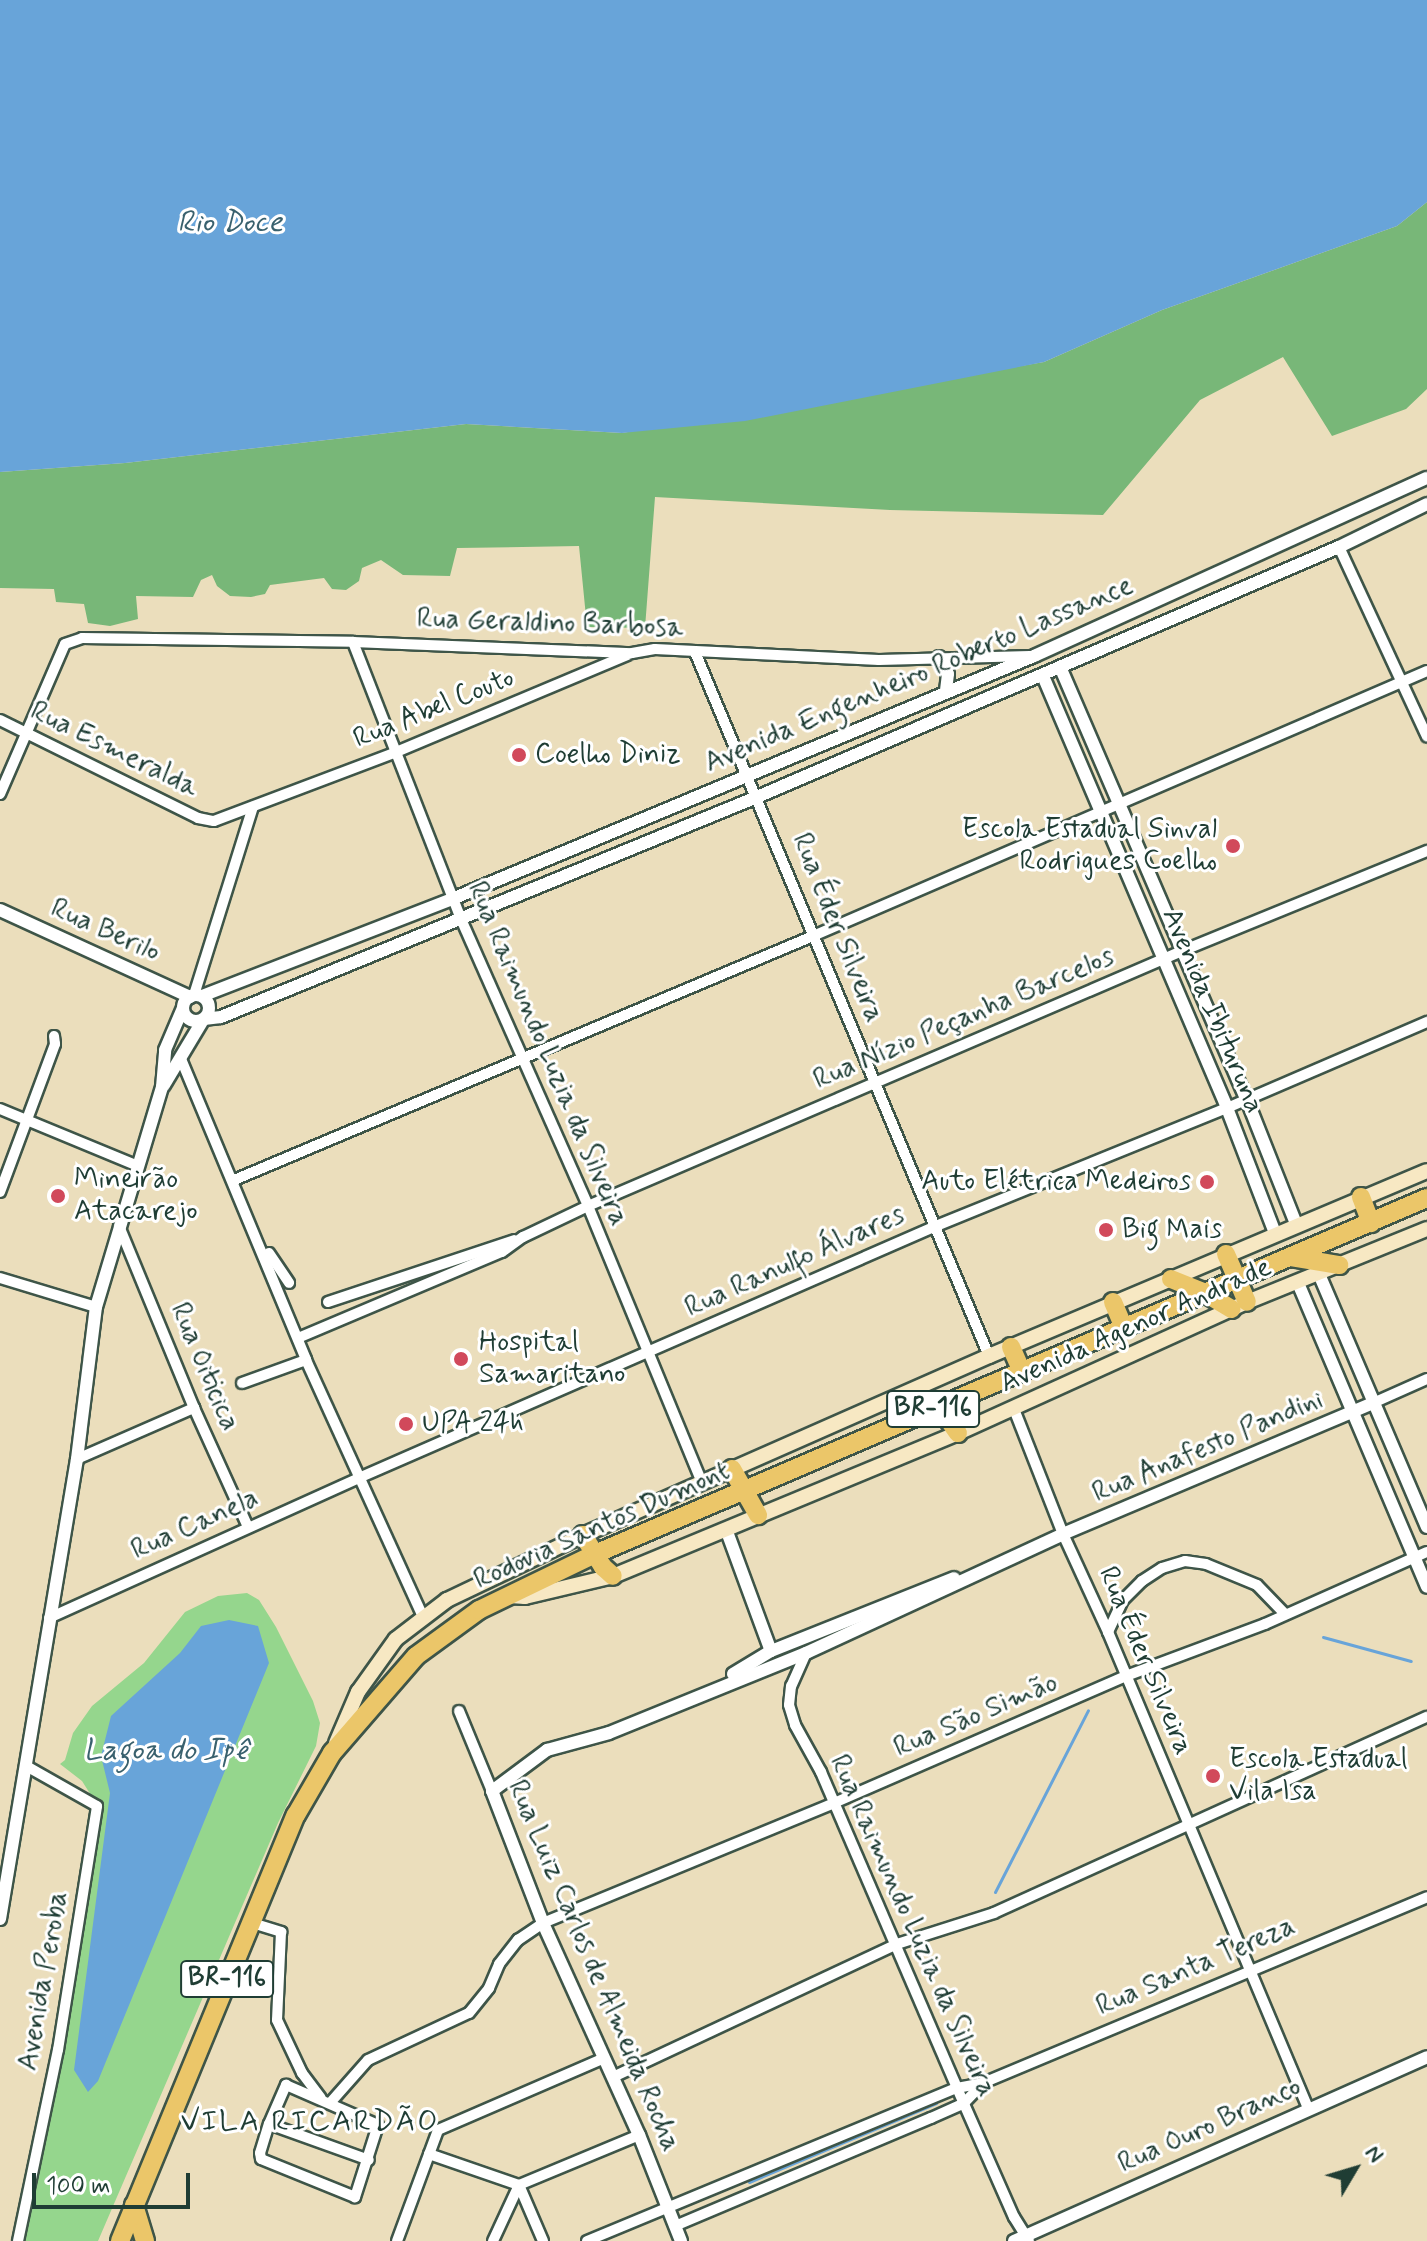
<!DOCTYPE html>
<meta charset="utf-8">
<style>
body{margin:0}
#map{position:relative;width:1427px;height:2241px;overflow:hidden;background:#ebdebc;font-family:Mynerve,sans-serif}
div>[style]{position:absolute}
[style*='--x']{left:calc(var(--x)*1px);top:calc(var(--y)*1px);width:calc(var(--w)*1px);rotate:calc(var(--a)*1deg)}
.green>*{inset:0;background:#95d68d}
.forest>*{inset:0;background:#78b778}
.water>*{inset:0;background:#68a4d9}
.stream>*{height:3px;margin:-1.5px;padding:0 1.5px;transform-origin:1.5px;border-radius:1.5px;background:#68a4d9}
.roads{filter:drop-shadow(2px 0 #3e5548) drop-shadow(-2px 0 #3e5548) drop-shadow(0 2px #3e5548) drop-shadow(0 -2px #3e5548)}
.minor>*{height:10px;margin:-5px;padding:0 5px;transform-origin:5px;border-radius:5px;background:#fff}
.tertiary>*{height:12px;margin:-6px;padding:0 6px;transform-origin:6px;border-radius:6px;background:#fff}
.tertiary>.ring{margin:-6px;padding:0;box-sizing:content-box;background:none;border:12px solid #fff;border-radius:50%}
.secondary>*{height:14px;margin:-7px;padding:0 7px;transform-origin:7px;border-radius:7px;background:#f7e8c3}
.trunk>*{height:18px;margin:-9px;padding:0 9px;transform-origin:9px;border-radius:9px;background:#ebc669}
.dots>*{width:22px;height:22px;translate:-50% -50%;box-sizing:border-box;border:4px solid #fff;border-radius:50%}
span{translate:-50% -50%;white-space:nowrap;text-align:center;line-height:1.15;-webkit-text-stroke:6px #fff;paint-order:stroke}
.shield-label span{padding:2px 6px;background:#fff;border:2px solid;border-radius:6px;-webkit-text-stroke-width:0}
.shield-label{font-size:26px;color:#1f3d34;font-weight:700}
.street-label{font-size:28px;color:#1f3d34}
.poi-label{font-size:28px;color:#1f3d34}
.left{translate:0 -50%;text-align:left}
.right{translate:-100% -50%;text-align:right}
.water-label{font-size:30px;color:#39616e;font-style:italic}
.neighbourhood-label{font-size:30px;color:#1f3d34;letter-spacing:2px}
.north{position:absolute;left:1315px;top:2129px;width:80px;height:80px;-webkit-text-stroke:6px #fff;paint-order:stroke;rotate:52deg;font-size:22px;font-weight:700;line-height:32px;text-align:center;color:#1f3d34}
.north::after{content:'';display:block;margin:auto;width:28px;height:36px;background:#1f3d34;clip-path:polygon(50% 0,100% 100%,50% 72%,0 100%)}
.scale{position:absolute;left:32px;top:2173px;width:158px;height:36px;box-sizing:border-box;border:4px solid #1f3d34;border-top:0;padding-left:10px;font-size:24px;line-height:28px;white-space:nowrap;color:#1f3d34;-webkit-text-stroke:6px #fff;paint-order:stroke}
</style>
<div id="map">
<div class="green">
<div style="clip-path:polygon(247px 1593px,259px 1600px,276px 1627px,313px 1701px,320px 1723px,316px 1746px,278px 1823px,98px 2241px,20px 2241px,99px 1808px,82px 1781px,60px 1764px,65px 1760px,73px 1733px,92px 1706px,144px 1663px,185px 1612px,218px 1596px)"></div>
</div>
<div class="forest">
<div style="clip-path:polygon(1427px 202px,1427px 389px,1406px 409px,1332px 436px,1283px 357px,1200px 400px,1103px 515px,890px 510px,655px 497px,645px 628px,587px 627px,579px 546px,457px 548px,450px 576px,403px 575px,381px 560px,362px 568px,359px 581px,346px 590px,332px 589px,324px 578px,270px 585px,265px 594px,251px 597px,230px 596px,217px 586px,212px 575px,201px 580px,193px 597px,136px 596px,138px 619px,110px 626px,88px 623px,84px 604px,56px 602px,54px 589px,0 588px,0 472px,125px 463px,466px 424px,622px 433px,1044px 362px,1162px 310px,1397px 226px)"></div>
</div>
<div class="water">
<div style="clip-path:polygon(0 0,1427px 0,1427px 202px,1397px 226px,1162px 310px,1044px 362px,745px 421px,622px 433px,466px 424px,125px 463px,0 472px)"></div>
<div style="clip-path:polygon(229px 1620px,258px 1626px,269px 1663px,98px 2081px,88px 2092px,74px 2070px,110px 1793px,101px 1756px,111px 1716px,180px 1653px,201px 1626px)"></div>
</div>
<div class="stream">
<div style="--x:1323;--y:1637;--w:91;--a:15.3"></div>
<div style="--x:995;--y:1892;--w:204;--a:-62.9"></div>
<div style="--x:749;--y:2182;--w:203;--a:-22.9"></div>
</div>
<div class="roads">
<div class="minor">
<div style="--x:1339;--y:547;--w:209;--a:65.1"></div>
<div style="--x:353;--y:642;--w:297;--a:68.7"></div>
<div style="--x:461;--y:919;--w:314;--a:66.1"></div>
<div style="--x:588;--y:1206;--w:299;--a:67.6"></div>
<div style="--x:695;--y:652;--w:763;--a:67.33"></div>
<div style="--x:0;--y:720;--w:221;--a:26.3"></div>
<div style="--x:198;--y:818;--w:16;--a:11"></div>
<div style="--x:214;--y:821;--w:192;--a:-20.7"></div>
<div style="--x:394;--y:753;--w:253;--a:-22.8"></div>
<div style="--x:0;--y:794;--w:163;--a:-66.6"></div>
<div style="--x:65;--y:644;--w:18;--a:-19"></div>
<div style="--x:82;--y:638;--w:271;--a:0.8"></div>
<div style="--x:353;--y:642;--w:279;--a:2.3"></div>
<div style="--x:632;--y:653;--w:23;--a:-10"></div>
<div style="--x:655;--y:649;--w:224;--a:2.8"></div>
<div style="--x:879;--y:660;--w:151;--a:-1.5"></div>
<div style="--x:194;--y:995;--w:197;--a:-72.6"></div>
<div style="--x:181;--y:1059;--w:326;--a:67.4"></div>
<div style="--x:306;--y:1360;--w:280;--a:65.5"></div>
<div style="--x:0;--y:1109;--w:147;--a:22.4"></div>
<div style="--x:234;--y:1180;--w:628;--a:-22.85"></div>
<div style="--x:813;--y:936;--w:669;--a:-23.34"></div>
<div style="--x:0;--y:1192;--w:158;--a:-69.6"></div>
<div style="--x:55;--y:1044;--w:8;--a:-97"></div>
<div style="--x:119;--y:1226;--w:197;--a:67.6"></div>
<div style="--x:194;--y:1408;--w:131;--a:65.6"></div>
<div style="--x:269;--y:1253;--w:36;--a:56"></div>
<div style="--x:0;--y:1278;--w:100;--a:16.8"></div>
<div style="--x:328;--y:1302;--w:196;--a:-18.4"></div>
<div style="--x:298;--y:1338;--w:221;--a:-22.9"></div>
<div style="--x:502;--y:1252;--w:26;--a:-36"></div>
<div style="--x:523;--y:1237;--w:72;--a:-25.5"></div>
<div style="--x:588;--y:1206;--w:646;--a:-23.23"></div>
<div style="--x:1182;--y:951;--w:265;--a:-22.2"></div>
<div style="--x:242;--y:1383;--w:68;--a:-19.8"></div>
<div style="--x:1373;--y:1403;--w:59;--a:-24"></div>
<div style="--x:1014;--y:1409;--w:134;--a:68.6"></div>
<div style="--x:1063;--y:1534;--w:108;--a:65.3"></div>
<div style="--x:1108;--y:1632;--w:516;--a:67.21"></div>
<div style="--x:77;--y:1459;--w:128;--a:-23.6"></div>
<div style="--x:49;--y:1618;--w:342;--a:-24.3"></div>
<div style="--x:361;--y:1477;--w:627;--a:-23.58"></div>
<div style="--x:936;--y:1226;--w:314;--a:-22.1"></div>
<div style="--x:1227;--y:1108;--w:218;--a:-23.3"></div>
<div style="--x:1108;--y:1632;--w:35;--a:-65"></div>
<div style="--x:1123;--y:1600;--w:27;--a:-45"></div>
<div style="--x:1142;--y:1581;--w:24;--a:-33"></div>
<div style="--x:1162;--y:1568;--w:24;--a:-17"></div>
<div style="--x:1185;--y:1561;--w:21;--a:8"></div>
<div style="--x:1206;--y:1564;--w:55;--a:22.4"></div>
<div style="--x:1257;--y:1585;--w:40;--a:46"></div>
<div style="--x:806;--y:1653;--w:36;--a:114"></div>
<div style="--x:791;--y:1686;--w:19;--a:96"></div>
<div style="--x:789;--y:1705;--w:21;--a:73"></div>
<div style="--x:795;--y:1725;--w:54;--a:61"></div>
<div style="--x:821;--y:1772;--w:344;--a:66.7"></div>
<div style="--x:957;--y:2088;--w:141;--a:66.2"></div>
<div style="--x:1014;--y:2217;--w:28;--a:58"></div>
<div style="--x:459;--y:1711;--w:87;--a:67.6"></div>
<div style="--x:249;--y:1922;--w:34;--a:17"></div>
<div style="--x:281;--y:1932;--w:88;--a:92.6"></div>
<div style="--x:277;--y:2020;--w:59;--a:64.7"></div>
<div style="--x:302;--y:2073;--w:31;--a:53"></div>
<div style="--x:613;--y:2077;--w:314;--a:-25.1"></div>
<div style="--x:897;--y:1944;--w:102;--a:-17.7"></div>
<div style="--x:994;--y:1913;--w:475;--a:-24.4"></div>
<div style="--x:286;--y:2085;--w:100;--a:23.5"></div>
<div style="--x:378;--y:2125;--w:76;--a:107.7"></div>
<div style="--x:355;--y:2197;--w:101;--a:-158"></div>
<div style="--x:261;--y:2159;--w:6;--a:-99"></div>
<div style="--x:260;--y:2153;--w:30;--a:-73"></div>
<div style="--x:269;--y:2124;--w:43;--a:-66.4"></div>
<div style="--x:330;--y:2103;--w:57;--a:-48.5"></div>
<div style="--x:368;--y:2060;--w:111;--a:-25"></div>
<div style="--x:469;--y:2013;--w:32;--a:-51"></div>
<div style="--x:489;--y:1988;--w:26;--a:-67"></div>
<div style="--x:499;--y:1964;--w:31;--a:-52"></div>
<div style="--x:518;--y:1940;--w:30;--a:-34"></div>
<div style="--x:543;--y:1923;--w:315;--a:-22.4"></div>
<div style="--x:834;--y:1803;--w:318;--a:-23.5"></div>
<div style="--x:1126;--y:1676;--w:148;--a:-20.5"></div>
<div style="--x:1265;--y:1624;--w:177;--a:-24"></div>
<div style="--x:269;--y:2124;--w:106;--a:19.8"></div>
<div style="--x:429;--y:2154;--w:95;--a:19"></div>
<div style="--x:519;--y:2185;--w:61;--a:66.8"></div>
<div style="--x:675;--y:2226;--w:278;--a:-22.9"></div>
<div style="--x:931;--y:2118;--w:36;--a:-24"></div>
<div style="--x:964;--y:2103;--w:28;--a:-46"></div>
<div style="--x:18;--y:2241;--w:195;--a:-78.2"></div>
<div style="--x:58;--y:2050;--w:247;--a:-80.9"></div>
<div style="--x:97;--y:1806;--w:79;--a:-150.5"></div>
<div style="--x:397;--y:2241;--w:118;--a:-69.7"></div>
<div style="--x:438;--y:2130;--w:181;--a:-23.4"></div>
<div style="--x:493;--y:2241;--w:62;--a:-65.1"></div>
<div style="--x:519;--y:2185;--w:130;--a:-22.6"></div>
<div style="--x:587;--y:2241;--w:400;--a:-22.5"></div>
<div style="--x:957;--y:2088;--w:26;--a:-11"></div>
<div style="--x:983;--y:2083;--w:481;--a:-22.7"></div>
</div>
<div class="tertiary">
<div style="--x:939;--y:657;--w:19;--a:62"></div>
<div style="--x:948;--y:674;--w:17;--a:97"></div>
<div style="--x:1061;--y:669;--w:469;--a:66.7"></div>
<div style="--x:1247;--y:1100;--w:133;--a:68.4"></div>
<div style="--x:1043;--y:676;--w:470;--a:66.9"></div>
<div style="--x:1227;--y:1108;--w:134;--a:69"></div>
<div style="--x:0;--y:910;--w:209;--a:24.6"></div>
<div class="ring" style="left:183px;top:995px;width:14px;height:14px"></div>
<div style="--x:202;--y:996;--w:268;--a:-21.2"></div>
<div style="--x:452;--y:899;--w:631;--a:-22.66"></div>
<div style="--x:1034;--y:656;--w:431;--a:-24.4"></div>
<div style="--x:204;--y:1019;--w:17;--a:-7"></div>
<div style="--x:221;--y:1017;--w:579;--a:-22.32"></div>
<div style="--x:757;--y:797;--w:633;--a:-23.25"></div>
<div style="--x:1339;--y:547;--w:98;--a:-26"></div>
<div style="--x:164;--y:1085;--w:76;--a:-59"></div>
<div style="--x:1319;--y:1274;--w:275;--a:66.9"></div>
<div style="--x:1298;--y:1283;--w:330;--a:67"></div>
<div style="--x:726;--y:1529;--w:130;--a:69.8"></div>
<div style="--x:733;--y:1674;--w:44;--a:-31.2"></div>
<div style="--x:771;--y:1651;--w:197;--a:-21.7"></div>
<div style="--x:0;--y:1919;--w:466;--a:-80.5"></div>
<div style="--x:77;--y:1459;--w:153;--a:-82.9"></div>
<div style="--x:96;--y:1307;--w:230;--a:-73.3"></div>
<div style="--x:162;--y:1087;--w:37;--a:-85"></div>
<div style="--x:165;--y:1050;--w:46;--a:-66.8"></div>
<div style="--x:681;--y:2241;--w:114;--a:-111.6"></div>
<div style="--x:639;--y:2135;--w:233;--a:-114.4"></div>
<div style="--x:543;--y:1923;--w:142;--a:-111.1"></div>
<div style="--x:492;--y:1791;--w:69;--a:-36.7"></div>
<div style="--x:547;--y:1750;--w:64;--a:-15.3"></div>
<div style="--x:609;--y:1733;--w:213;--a:-22.1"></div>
<div style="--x:806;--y:1653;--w:283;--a:-24.8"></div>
<div style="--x:1063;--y:1534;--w:337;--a:-22.9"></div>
<div style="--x:1014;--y:2241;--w:452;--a:-24"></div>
</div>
<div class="secondary">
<div style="--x:510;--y:1596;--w:15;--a:4"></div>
<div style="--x:525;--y:1597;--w:90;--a:-13.4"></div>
<div style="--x:613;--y:1576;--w:373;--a:-22.5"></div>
<div style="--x:958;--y:1433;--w:317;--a:-24.4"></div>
<div style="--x:1247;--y:1302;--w:194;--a:-22.1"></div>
<div style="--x:336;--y:1743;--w:56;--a:-66.7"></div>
<div style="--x:358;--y:1692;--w:65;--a:-54.4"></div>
<div style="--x:396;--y:1639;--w:64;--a:-37.4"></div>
<div style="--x:447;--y:1600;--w:151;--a:-25.5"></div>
<div style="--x:583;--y:1535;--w:444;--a:-23.8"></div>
<div style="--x:989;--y:1356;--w:475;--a:-22.9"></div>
</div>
<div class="trunk">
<div style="--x:1361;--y:1197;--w:28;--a:69"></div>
<div style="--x:1226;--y:1254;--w:52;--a:66.4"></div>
<div style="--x:1291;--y:1257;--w:49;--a:9.5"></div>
<div style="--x:1171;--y:1279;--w:37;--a:22"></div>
<div style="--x:1205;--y:1293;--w:31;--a:31"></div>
<div style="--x:1113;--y:1302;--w:28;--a:67"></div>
<div style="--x:1011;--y:1347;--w:27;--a:66"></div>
<div style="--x:939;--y:1406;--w:33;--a:55"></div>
<div style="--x:732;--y:1469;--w:53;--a:60.5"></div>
<div style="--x:583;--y:1535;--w:38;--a:58"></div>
<div style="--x:603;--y:1567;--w:13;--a:42"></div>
<div style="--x:134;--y:2205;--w:38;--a:73"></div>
<div style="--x:120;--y:2241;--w:461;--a:-67.6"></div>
<div style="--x:296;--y:1815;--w:72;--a:-59.9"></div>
<div style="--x:332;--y:1753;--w:128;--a:-49.1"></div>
<div style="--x:416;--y:1656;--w:78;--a:-36.1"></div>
<div style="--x:479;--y:1610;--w:129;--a:-25.8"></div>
<div style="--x:595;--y:1554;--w:905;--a:-23.17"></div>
</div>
</div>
<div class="dots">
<div style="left:519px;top:755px;background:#d1495b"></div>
<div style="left:1233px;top:846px;background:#d1495b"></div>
<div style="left:1207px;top:1182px;background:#d1495b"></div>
<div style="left:58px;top:1196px;background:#d1495b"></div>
<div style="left:1106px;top:1230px;background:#d1495b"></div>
<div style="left:461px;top:1359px;background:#d1495b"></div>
<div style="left:406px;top:1424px;background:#d1495b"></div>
<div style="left:1213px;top:1776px;background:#d1495b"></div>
</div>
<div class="shield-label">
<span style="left:933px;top:1409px">BR-116</span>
<span style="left:227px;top:1979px">BR-116</span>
</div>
<div class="street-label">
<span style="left:550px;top:624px;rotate:2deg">Rua Geraldino Barbosa</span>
<span style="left:919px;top:675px;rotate:-23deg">Avenida Engenheiro Roberto Lassance</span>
<span style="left:434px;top:709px;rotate:-22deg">Rua Abel Couto</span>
<span style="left:114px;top:750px;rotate:26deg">Rua Esmeralda</span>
<span style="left:837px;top:928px;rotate:68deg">Rua Éder Silveira</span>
<span style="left:105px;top:931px;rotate:24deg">Rua Berilo</span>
<span style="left:1212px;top:1011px;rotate:67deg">Avenida Ibituruna</span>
<span style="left:964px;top:1019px;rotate:-23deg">Rua Nízio Peçanha Barcelos</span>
<span style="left:547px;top:1054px;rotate:67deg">Rua Raimundo Luzia da Silveira</span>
<span style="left:795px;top:1262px;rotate:-24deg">Rua Ranulfo Álvares</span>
<span style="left:1136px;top:1326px;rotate:-24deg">Avenida Agenor Andrade</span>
<span style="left:204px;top:1367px;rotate:67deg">Rua Oiticica</span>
<span style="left:1208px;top:1447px;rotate:-23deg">Rua Anafesto Pandini</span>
<span style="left:195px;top:1525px;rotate:-24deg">Rua Canela</span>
<span style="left:602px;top:1526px;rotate:-24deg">Rodovia Santos Dumont</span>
<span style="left:1145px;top:1661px;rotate:67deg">Rua Éder Silveira</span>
<span style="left:976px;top:1716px;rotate:-23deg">Rua São Simão</span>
<span style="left:912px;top:1926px;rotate:66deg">Rua Raimundo Luzia da Silveira</span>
<span style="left:593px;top:1966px;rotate:67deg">Rua Luiz Carlos de Almeida Rocha</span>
<span style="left:1196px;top:1967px;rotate:-23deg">Rua Santa Tereza</span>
<span style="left:44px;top:1981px;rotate:-80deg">Avenida Peroba</span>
<span style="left:1210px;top:2126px;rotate:-24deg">Rua Ouro Branco</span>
</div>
<div class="poi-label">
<span class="left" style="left:535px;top:755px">Coelho Diniz</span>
<span class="right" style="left:1217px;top:846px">Escola Estadual Sinval<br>Rodrigues Coelho</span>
<span class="left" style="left:74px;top:1196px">Mineirão<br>Atacarejo</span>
<span class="right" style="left:1191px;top:1182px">Auto Elétrica Medeiros</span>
<span class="left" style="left:1122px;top:1230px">Big Mais</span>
<span class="left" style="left:479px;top:1359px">Hospital<br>Samaritano</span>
<span class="left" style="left:422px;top:1424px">UPA 24h</span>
<span class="left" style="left:1229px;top:1776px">Escola Estadual<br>Vila Isa</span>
</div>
<div class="water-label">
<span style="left:230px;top:223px">Rio Doce</span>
<span style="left:166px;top:1751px">Lagoa do Ipê</span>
</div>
<div class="neighbourhood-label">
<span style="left:310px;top:2122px">VILA RICARDÃO</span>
</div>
<div class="north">N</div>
<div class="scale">100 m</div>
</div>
